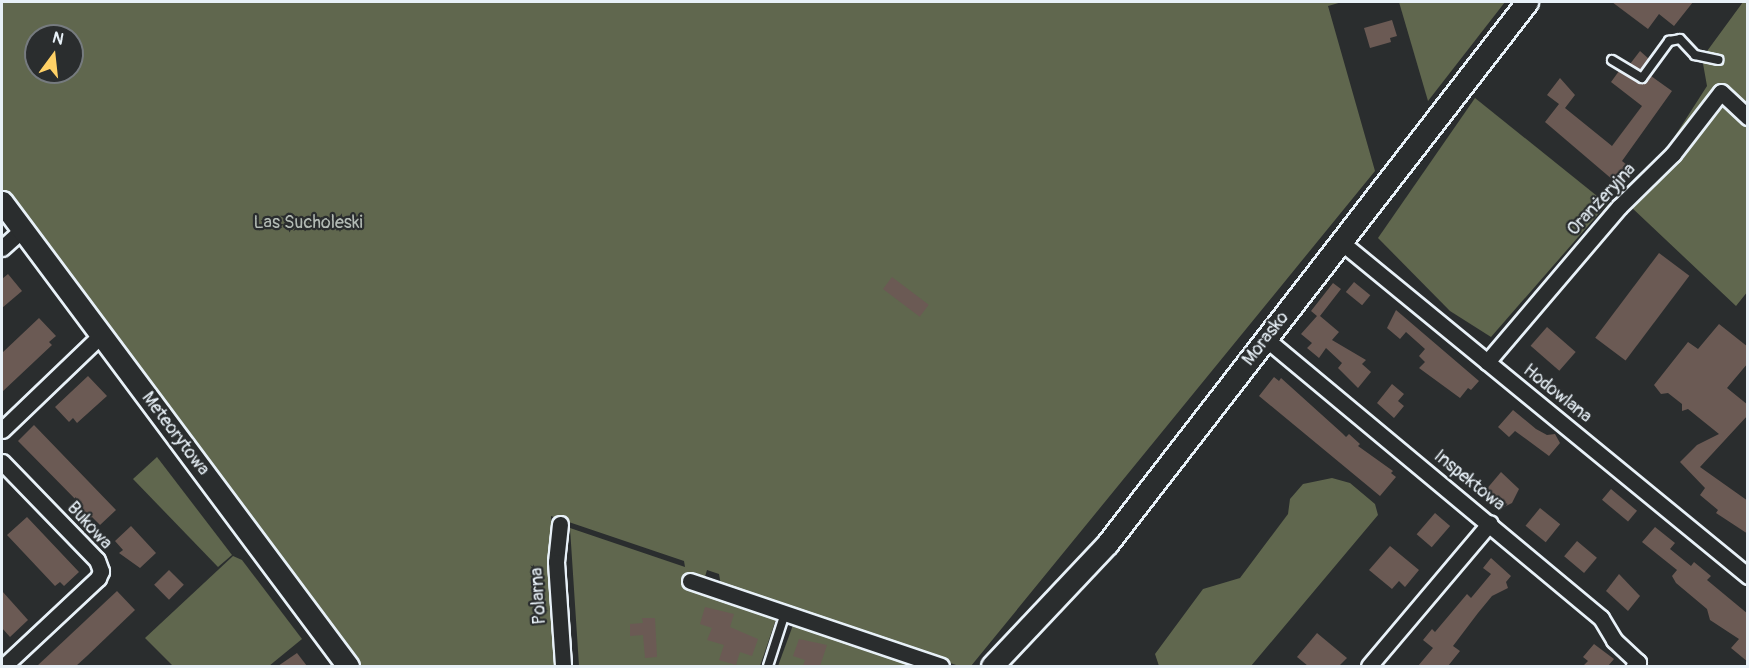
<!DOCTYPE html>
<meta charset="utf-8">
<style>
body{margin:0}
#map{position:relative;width:1749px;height:668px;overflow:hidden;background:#2a2d2e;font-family:Pangolin,sans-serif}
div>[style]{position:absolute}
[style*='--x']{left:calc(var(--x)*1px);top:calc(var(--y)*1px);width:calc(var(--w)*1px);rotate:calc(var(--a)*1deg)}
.green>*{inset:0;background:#60674e}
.building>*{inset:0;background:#6b5a54;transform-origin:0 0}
.roads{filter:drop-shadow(2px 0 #e8f1f8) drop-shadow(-2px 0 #e8f1f8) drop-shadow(0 2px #e8f1f8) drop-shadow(0 -2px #e8f1f8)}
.lane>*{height:8px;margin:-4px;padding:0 4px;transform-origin:4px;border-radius:4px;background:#2a2d2e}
.street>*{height:15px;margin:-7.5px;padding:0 7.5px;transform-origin:7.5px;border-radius:7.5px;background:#2a2d2e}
.secondary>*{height:21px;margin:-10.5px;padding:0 10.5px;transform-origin:10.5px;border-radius:10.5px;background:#2a2d2e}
span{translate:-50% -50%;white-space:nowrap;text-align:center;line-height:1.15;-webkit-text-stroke:4.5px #2a2d2e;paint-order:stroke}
.street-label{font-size:18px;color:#e8f1f8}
.park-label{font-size:18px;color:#b2bab4}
.frame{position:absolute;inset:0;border:3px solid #e8f1f8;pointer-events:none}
.north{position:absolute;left:24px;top:24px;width:60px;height:60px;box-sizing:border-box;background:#2a2d2e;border:2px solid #767b7f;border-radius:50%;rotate:15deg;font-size:16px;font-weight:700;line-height:24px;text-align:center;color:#e8f1f8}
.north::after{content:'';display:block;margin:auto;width:21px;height:27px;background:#ffd166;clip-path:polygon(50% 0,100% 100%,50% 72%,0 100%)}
</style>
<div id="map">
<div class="green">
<div style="clip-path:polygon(evenodd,2px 2px,1342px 2px,1328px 6px,1375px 171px,971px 666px,959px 666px,721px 585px,719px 574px,707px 570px,704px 580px,686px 574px,687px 590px,776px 619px,760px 666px,579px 666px,570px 528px,685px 567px,684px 561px,551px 516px,561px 666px,357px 666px,186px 427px,2px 189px,2px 2px,36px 36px,72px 36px,72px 72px,36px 72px,36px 36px)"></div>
<div style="clip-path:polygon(1399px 2px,1505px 2px,1428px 101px)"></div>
<div style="clip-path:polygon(1743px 2px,1747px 2px,1748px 291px,1736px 306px,1630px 206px,1707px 86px,1702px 58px)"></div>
<div style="clip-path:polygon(1475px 98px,1607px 204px,1491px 337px,1450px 311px,1378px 238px)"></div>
<div style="clip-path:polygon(157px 457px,232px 555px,218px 567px,133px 479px)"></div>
<div style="clip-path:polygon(1332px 478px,1350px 483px,1375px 504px,1378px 515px,1251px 666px,1159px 666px,1155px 654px,1203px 589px,1240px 578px,1288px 514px,1290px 499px,1303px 484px)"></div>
<div style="clip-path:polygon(233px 556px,242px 560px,302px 639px,269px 666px,173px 666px,145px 638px)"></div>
<div style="clip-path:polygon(793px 625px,917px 666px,778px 666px)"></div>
</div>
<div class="building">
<div style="clip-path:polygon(1612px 2px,1693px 2px,1674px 26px,1659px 14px,1648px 29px)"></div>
<div style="clip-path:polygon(1392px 20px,1397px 36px,1390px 38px,1391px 42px,1370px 48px,1364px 28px)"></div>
<div style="clip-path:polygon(1640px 51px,1649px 59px,1640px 70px,1630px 64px)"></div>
<div style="clip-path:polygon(1619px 71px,1641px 84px,1651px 76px,1672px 91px,1622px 161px,1632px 169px,1620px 186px,1545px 122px,1559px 104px,1547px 95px,1560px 78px,1575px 95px,1565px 108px,1612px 146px,1642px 106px,1611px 82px)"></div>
<div style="left:1659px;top:253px;width:38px;height:106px;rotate:37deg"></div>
<div style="clip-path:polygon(8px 274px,22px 291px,2px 308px,2px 279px)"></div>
<div style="left:892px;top:277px;width:46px;height:15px;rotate:37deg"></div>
<div style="left:1354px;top:282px;width:21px;height:13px;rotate:39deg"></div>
<div style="clip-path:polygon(1333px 283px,1341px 289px,1320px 316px,1339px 332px,1332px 340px,1366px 360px,1362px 364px,1371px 372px,1358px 388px,1338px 368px,1342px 363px,1326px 348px,1319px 358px,1307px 348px,1312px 343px,1301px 334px,1317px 316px,1311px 311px)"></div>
<div style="clip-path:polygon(1396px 310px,1479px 381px,1471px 390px,1468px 388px,1460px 398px,1419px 368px,1425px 362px,1419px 356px,1425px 349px,1406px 332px,1400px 339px,1387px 328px)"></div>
<div style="clip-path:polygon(39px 318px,56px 336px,49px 342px,52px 345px,2px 392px,2px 353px)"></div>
<div style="clip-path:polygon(1719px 324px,1748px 347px,1748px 363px,1727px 388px,1748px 405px,1748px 415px,1700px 467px,1748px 501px,1748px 534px,1716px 513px,1718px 510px,1700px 495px,1705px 488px,1680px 462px,1697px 445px,1719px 434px,1688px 409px,1682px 411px,1682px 404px,1668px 393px,1661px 394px,1654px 385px,1688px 342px,1698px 349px)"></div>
<div style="left:1547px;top:327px;width:38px;height:25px;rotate:41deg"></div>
<div style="clip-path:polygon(88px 376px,107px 396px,77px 423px,73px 418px,69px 422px,55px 407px)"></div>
<div style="clip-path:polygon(1274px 377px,1279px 381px,1281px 378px,1342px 433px,1346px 437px,1349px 434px,1360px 444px,1358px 446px,1393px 471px,1391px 473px,1396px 477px,1380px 496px,1259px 396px)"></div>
<div style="clip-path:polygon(1392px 384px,1404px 394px,1398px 401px,1404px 406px,1394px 418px,1377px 403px)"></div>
<div style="clip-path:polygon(1513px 410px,1536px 429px,1547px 435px,1555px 434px,1560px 443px,1549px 456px,1515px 431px,1509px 437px,1498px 427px)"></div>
<div style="clip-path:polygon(34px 425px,116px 510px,100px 525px,92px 517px,88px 520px,79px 511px,83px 507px,18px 441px)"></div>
<div style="clip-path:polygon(1501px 472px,1519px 489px,1512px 503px,1504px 507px,1485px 491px)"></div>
<div style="left:1611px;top:489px;width:34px;height:14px;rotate:40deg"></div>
<div style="left:1540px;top:508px;width:26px;height:23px;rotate:39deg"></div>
<div style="left:1435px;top:513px;width:20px;height:28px;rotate:41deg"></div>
<div style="clip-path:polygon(27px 517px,79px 572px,64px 586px,60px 582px,55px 586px,7px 535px)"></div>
<div style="clip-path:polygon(131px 526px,156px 553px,140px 568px,119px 553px,123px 550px,115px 541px)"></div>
<div style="clip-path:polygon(1655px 527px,1675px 543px,1670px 549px,1691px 566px,1694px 562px,1711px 576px,1707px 580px,1748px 614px,1748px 662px,1731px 648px,1739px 639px,1710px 620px,1707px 609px,1676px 583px,1672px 576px,1677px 570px,1642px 542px)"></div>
<div style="left:1577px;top:541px;width:26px;height:20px;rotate:40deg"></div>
<div style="clip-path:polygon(1390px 546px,1419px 570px,1405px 587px,1399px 581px,1392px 589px,1369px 570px)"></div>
<div style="clip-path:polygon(1491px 558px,1511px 576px,1506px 582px,1508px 588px,1492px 596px,1478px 613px,1453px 646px,1460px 651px,1448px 666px,1418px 666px,1433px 648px,1423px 640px,1432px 629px,1435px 632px,1467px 594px,1471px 598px,1491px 574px,1483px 568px)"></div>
<div style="left:169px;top:570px;width:21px;height:21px;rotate:45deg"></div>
<div style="clip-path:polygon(1619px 574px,1640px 596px,1628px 611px,1606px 591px)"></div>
<div style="clip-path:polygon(2px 591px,28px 620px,10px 637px,2px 628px)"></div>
<div style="clip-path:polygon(117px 591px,135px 610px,87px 656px,76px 666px,37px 666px)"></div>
<div style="clip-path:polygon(705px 607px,734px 614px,730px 627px,758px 639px,752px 656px,740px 652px,736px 665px,719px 660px,724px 645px,707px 640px,712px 628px,700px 624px)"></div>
<div style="clip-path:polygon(642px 618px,655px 618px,657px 657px,645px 658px,643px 635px,630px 636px,630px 624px,643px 623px)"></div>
<div style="clip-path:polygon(1317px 633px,1347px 658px,1339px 666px,1308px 666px,1297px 657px)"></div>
<div style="clip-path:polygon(799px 639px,827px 645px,820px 666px,803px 666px,805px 660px,793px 656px)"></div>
<div style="clip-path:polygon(1594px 644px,1614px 659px,1608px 666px,1583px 666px,1588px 661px,1583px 657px)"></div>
<div style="clip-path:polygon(297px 653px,307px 666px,278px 666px)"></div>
</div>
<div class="roads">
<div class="lane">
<div style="--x:1612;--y:60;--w:35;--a:31"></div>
<div style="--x:1642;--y:78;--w:46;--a:-53.9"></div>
<div style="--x:1669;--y:41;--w:11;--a:-10"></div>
<div style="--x:1680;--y:39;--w:22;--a:47"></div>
<div style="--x:1695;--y:55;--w:24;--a:12"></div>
<div style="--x:768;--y:666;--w:56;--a:-72.2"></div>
</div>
<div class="street">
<div style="--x:1341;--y:242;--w:527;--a:39.37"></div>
<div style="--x:2;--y:248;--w:27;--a:-42"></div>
<div style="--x:1266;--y:339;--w:436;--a:39.8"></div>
<div style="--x:1601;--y:618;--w:26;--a:59"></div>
<div style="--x:1614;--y:640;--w:33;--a:43"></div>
<div style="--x:1638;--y:662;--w:6;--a:135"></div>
<div style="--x:1487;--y:362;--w:204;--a:-49.6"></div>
<div style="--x:1619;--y:207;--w:76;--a:-44.5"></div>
<div style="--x:1673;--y:154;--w:78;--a:-52.3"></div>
<div style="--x:1721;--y:92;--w:37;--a:43"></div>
<div style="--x:2;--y:430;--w:134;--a:-43.8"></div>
<div style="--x:2;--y:462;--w:136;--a:45.9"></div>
<div style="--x:97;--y:560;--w:12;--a:70"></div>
<div style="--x:101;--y:571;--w:8;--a:113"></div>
<div style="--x:98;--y:578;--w:129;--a:136.9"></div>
<div style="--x:560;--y:524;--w:38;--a:96"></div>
<div style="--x:556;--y:562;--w:104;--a:86.1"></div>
<div style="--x:690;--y:581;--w:265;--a:18.7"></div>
<div style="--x:1369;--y:666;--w:187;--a:-49.8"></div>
</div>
<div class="secondary">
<div style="--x:2;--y:202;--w:579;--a:53.29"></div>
<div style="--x:992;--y:666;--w:168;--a:-46.7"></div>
<div style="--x:1107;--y:544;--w:686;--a:-52.23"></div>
</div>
</div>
<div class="street-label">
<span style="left:1602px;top:200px;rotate:-47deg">Oranżeryjna</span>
<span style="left:1266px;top:339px;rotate:-52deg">Morasko</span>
<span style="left:1557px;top:394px;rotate:39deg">Hodowlana</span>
<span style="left:175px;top:434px;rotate:53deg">Meteorytowa</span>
<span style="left:1469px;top:481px;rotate:39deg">Inspektowa</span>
<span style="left:89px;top:526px;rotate:48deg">Bukowa</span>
<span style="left:539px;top:596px;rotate:-93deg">Polarna</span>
</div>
<div class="park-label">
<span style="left:308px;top:223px">Las Sucholeski</span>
</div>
<div class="frame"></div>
<div class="north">N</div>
</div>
